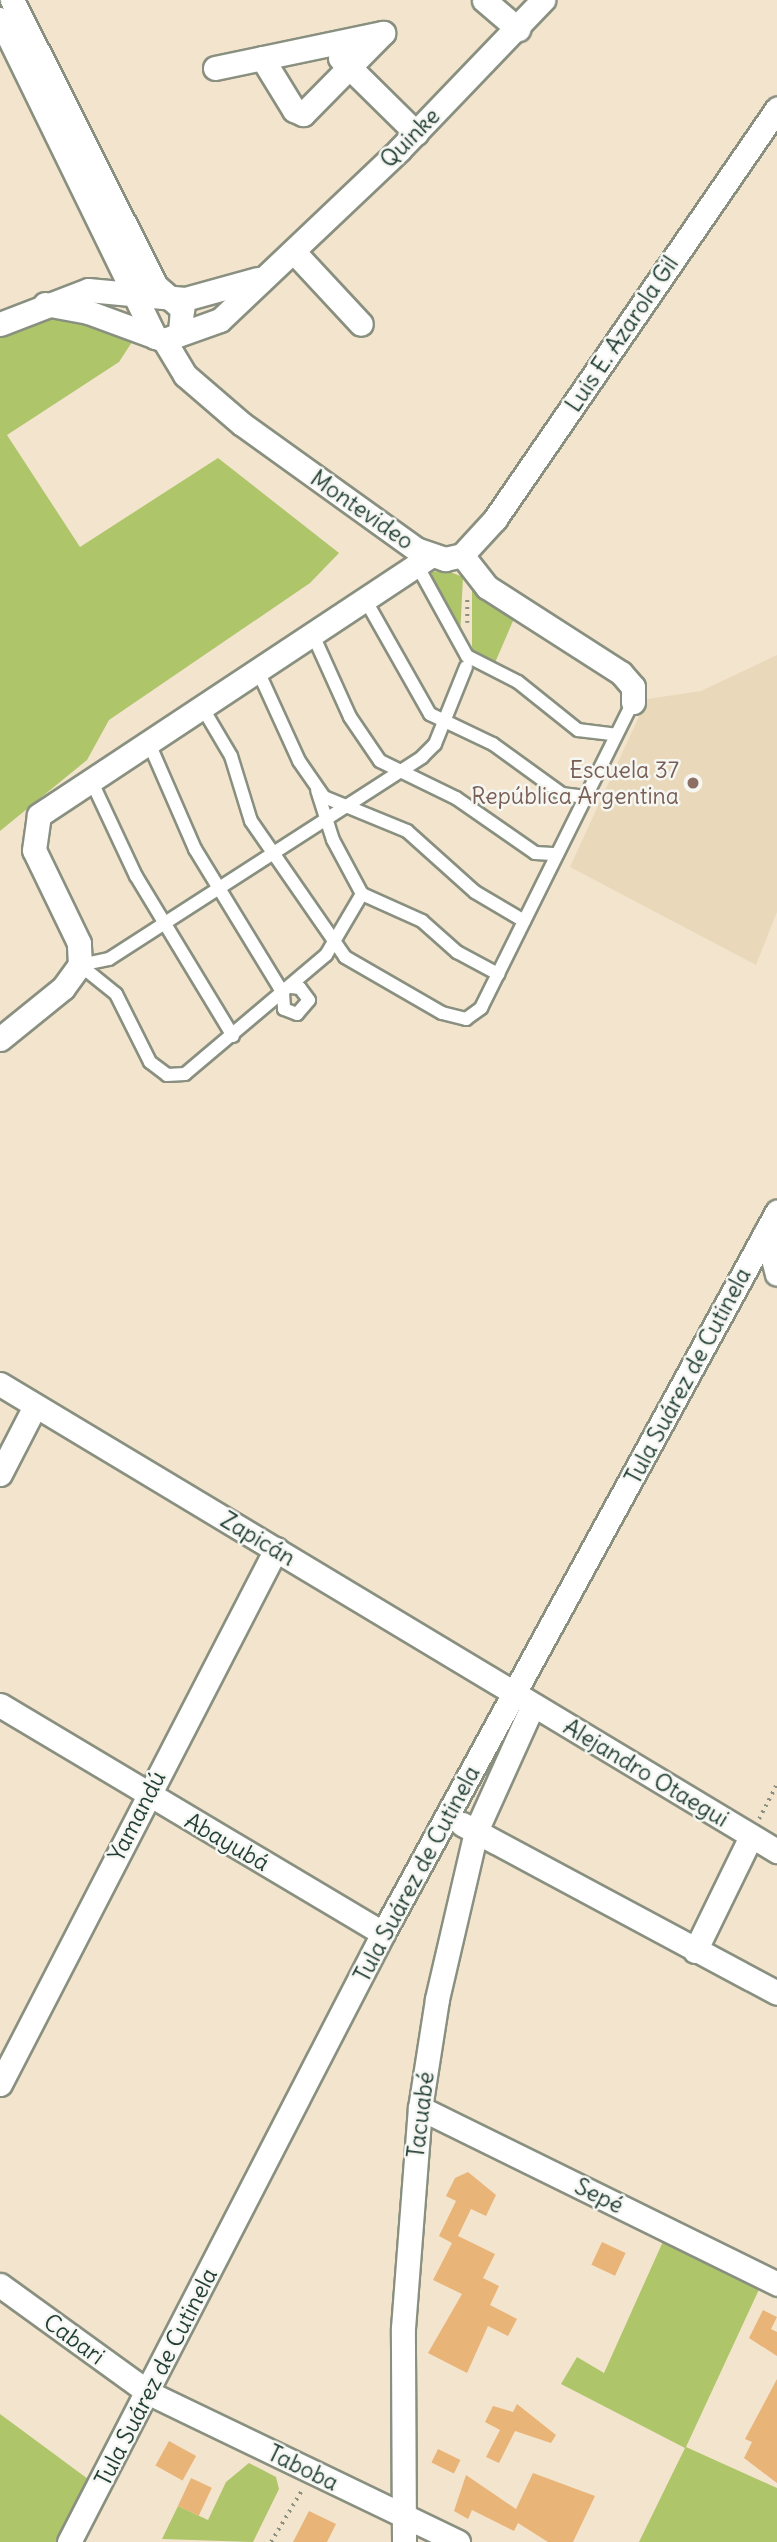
<!DOCTYPE html>
<html>
<head>
<meta charset="utf-8">
<style>
	body { margin:0 }
	#map { position:relative; width:777px; height:2542px; overflow:hidden; background:#f3e4cd; font-family:Delius,sans-serif }
	div>[style] { position:absolute }
	[style*='--x'] { left:calc(var(--x)*1px); top:calc(var(--y)*1px); width:calc(var(--w)*1px); rotate:calc(var(--a)*1deg) }
	.built>* { inset:0; background:#e9d9ba }
	.green>* { inset:0; background:#aec56a }
	.building>* { inset:0; background:#e9b477; transform-origin:0 0 }
	.path>* { height:3.5px; margin-top:-1.75px; transform-origin:0; background:repeating-linear-gradient(90deg,#899080 0 2px,transparent 0 7px) }
	.roads { filter:drop-shadow(2px 0 #899080) drop-shadow(-2px 0 #899080) drop-shadow(0 2px #899080) drop-shadow(0 -2px #899080) }
	.service>* { height:12px; margin:-6px; padding:0 6px; transform-origin:6px; border-radius:6px; background:#fff }
	.minor>* { height:23px; margin:-11.5px; padding:0 11.5px; transform-origin:11.5px; border-radius:11.5px; background:#fff }
	.dots>* { width:19px; height:19px; translate:-50% -50%; box-sizing:border-box; border:4px solid #f6f6f2; border-radius:50% }
	span { translate:-50% -50%; white-space:nowrap; text-align:center; line-height:1.15; -webkit-text-stroke:5px #f6f6f2; paint-order:stroke }
	.street-label { font-size:23px; color:#1f3d34 }
	.education-label { font-size:23px; color:#785e54 }
	.right { translate:-100% -50%; text-align:right }
</style>
</head>
<body>
<div id="map">
	<div class="built">
		<div style="clip-path:polygon(777px 655px,777px 912px,756px 965px,570px 867px,647px 699px,701px 691px)"></div>
	</div>
	<div class="green">
		<div style="clip-path:polygon(46px 314px,108px 327px,132px 342px,119px 362px,7px 435px,80px 547px,218px 458px,339px 553px,310px 583px,109px 720px,87px 760px,0 831px,0 334px)"></div>
		<div style="clip-path:polygon(445px 570px,463px 577px,460px 637px,431px 579px,432px 572px)"></div>
		<div style="clip-path:polygon(472px 583px,516px 614px,494px 665px,472px 652px)"></div>
		<div style="clip-path:polygon(665px 2237px,762px 2283px,686px 2447px,777px 2488px,777px 2542px,639px 2542px,685px 2448px,561px 2384px,577px 2357px,604px 2373px)"></div>
		<div style="clip-path:polygon(0 2414px,92px 2482px,60px 2542px,0 2542px)"></div>
		<div style="clip-path:polygon(249px 2463px,276px 2477px,279px 2489px,253px 2542px,162px 2539px,178px 2506px,208px 2520px,226px 2482px)"></div>
	</div>
	<div class="building">
		<div style="clip-path:polygon(468px 2172px,496px 2195px,486px 2216px,471px 2209px,458px 2236px,495px 2254px,483px 2278px,499px 2286px,490px 2305px,517px 2319px,508px 2336px,488px 2326px,467px 2373px,428px 2353px,462px 2294px,433px 2280px,452px 2243px,439px 2236px,456px 2201px,446px 2196px,455px 2178px)"></div>
		<div style="left:602px;top:2242px;width:26px;height:25px;rotate:25deg"></div>
		<div style="clip-path:polygon(763px 2310px,777px 2317px,771px 2329px,777px 2332px,777px 2356px,749px 2338px)"></div>
		<div style="clip-path:polygon(777px 2379px,777px 2483px,744px 2458px,752px 2442px,745px 2439px)"></div>
		<div style="clip-path:polygon(517px 2404px,556px 2435px,551px 2443px,515px 2431px,499px 2463px,486px 2457px,500px 2430px,485px 2422px,493px 2406px,513px 2412px)"></div>
		<div style="left:169px;top:2441px;width:31px;height:28px;rotate:29deg"></div>
		<div style="left:438px;top:2449px;width:25px;height:15px;rotate:26deg"></div>
		<div style="clip-path:polygon(533px 2473px,595px 2496px,573px 2542px,548px 2542px,518px 2523px,514px 2531px,472px 2510px,468px 2519px,454px 2511px,466px 2475px,516px 2509px)"></div>
		<div style="left:191px;top:2478px;width:23px;height:31px;rotate:25deg"></div>
		<div style="clip-path:polygon(309px 2511px,336px 2524px,327px 2542px,293px 2542px)"></div>
	</div>
	<div class="path">
		<div style="--x:467;--y:623;--w:27;--a:-90"></div>
		<div style="--x:759;--y:1819;--w:39;--a:-63"></div>
		<div style="--x:271;--y:2542;--w:61;--a:-59.2"></div>
	</div>
	<div class="roads">
		<div class="service">
			<div style="--x:418;--y:567;--w:102;--a:61.2"></div>
			<div style="--x:467;--y:656;--w:57;--a:27"></div>
			<div style="--x:518;--y:682;--w:77;--a:38.7"></div>
			<div style="--x:578;--y:730;--w:38;--a:7"></div>
			<div style="--x:366;--y:601;--w:130;--a:60.5"></div>
			<div style="--x:430;--y:714;--w:70;--a:25.5"></div>
			<div style="--x:493;--y:744;--w:85;--a:35.9"></div>
			<div style="--x:562;--y:794;--w:24;--a:7"></div>
			<div style="--x:313;--y:635;--w:90;--a:65.7"></div>
			<div style="--x:350;--y:717;--w:53;--a:55.7"></div>
			<div style="--x:380;--y:761;--w:85;--a:26"></div>
			<div style="--x:456;--y:798;--w:96;--a:34.8"></div>
			<div style="--x:535;--y:853;--w:22;--a:3"></div>
			<div style="--x:258;--y:671;--w:99;--a:65.5"></div>
			<div style="--x:299;--y:761;--w:44;--a:55.2"></div>
			<div style="--x:324;--y:797;--w:90;--a:22.3"></div>
			<div style="--x:407;--y:831;--w:91;--a:41.9"></div>
			<div style="--x:475;--y:892;--w:57;--a:30.6"></div>
			<div style="--x:202;--y:707;--w:57;--a:59.4"></div>
			<div style="--x:231;--y:756;--w:68;--a:72.9"></div>
			<div style="--x:251;--y:821;--w:165;--a:55.3"></div>
			<div style="--x:345;--y:957;--w:112;--a:30"></div>
			<div style="--x:442;--y:1013;--w:25;--a:14"></div>
			<div style="--x:466;--y:1019;--w:19;--a:-36"></div>
			<div style="--x:481;--y:1008;--w:342;--a:-63.6"></div>
			<div style="--x:148;--y:741;--w:118;--a:66.5"></div>
			<div style="--x:195;--y:849;--w:169;--a:58.6"></div>
			<div style="--x:283;--y:993;--w:16;--a:86"></div>
			<div style="--x:284;--y:1009;--w:14;--a:21"></div>
			<div style="--x:297;--y:1014;--w:18;--a:-49"></div>
			<div style="--x:309;--y:1000;--w:15;--a:-127"></div>
			<div style="--x:300;--y:988;--w:9;--a:-174"></div>
			<div style="--x:90;--y:778;--w:108;--a:64.9"></div>
			<div style="--x:136;--y:876;--w:187;--a:58.8"></div>
			<div style="--x:362;--y:894;--w:66;--a:24.2"></div>
			<div style="--x:422;--y:921;--w:47;--a:41.5"></div>
			<div style="--x:457;--y:952;--w:47;--a:28.2"></div>
			<div style="--x:80;--y:965;--w:46;--a:38.9"></div>
			<div style="--x:116;--y:994;--w:76;--a:63.4"></div>
			<div style="--x:150;--y:1062;--w:21;--a:37"></div>
			<div style="--x:167;--y:1075;--w:18;--a:-3"></div>
			<div style="--x:185;--y:1074;--w:185;--a:-40.2"></div>
			<div style="--x:326;--y:955;--w:71;--a:-59.5"></div>
			<div style="--x:362;--y:894;--w:61;--a:-118.2"></div>
			<div style="--x:333;--y:840;--w:52;--a:-107.7"></div>
			<div style="--x:80;--y:965;--w:30;--a:-12"></div>
			<div style="--x:109;--y:959;--w:373;--a:-32.8"></div>
			<div style="--x:422;--y:757;--w:18;--a:-45"></div>
			<div style="--x:435;--y:744;--w:83;--a:-68.1"></div>
		</div>
		<div class="minor">
			<div style="--x:12;--y:0;--w:320;--a:63.3"></div>
			<div style="--x:156;--y:286;--w:35;--a:41"></div>
			<div style="--x:182;--y:309;--w:25;--a:95"></div>
			<div style="--x:484;--y:0;--w:45;--a:40.5"></div>
			<div style="--x:0;--y:19;--w:354;--a:64"></div>
			<div style="--x:340;--y:58;--w:107;--a:44.6"></div>
			<div style="--x:215;--y:68;--w:172;--a:-11.8"></div>
			<div style="--x:383;--y:33;--w:114;--a:134.6"></div>
			<div style="--x:303;--y:114;--w:10;--a:-156"></div>
			<div style="--x:294;--y:110;--w:61;--a:-121.6"></div>
			<div style="--x:294;--y:252;--w:98;--a:47.1"></div>
			<div style="--x:45;--y:304;--w:44;--a:10.5"></div>
			<div style="--x:88;--y:312;--w:81;--a:20.2"></div>
			<div style="--x:164;--y:340;--w:59;--a:-19.7"></div>
			<div style="--x:220;--y:320;--w:248;--a:-43.5"></div>
			<div style="--x:400;--y:149;--w:207;--a:-46.2"></div>
			<div style="--x:0;--y:324;--w:94;--a:-21.1"></div>
			<div style="--x:88;--y:290;--w:97;--a:5.3"></div>
			<div style="--x:185;--y:299;--w:75;--a:-15.5"></div>
			<div style="--x:164;--y:340;--w:41;--a:59"></div>
			<div style="--x:185;--y:375;--w:75;--a:40.7"></div>
			<div style="--x:242;--y:424;--w:214;--a:35.7"></div>
			<div style="--x:416;--y:549;--w:31;--a:19"></div>
			<div style="--x:445;--y:559;--w:17;--a:-13"></div>
			<div style="--x:462;--y:555;--w:41;--a:52"></div>
			<div style="--x:487;--y:587;--w:159;--a:32.7"></div>
			<div style="--x:621;--y:673;--w:18;--a:49"></div>
			<div style="--x:633;--y:687;--w:15;--a:90"></div>
			<div style="--x:462;--y:555;--w:49;--a:-47.5"></div>
			<div style="--x:495;--y:519;--w:498;--a:-55.5"></div>
			<div style="--x:0;--y:1039;--w:81;--a:-39"></div>
			<div style="--x:63;--y:988;--w:29;--a:-54"></div>
			<div style="--x:80;--y:965;--w:22;--a:-93"></div>
			<div style="--x:79;--y:943;--w:103;--a:-115.8"></div>
			<div style="--x:34;--y:850;--w:35;--a:-82"></div>
			<div style="--x:39;--y:815;--w:470;--a:-33.5"></div>
			<div style="--x:766;--y:1232;--w:43;--a:75.3"></div>
			<div style="--x:0;--y:1384;--w:907;--a:31.01"></div>
			<div style="--x:0;--y:1474;--w:76;--a:-62.8"></div>
			<div style="--x:0;--y:1705;--w:446;--a:30.8"></div>
			<div style="--x:462;--y:1824;--w:357;--a:28.2"></div>
			<div style="--x:695;--y:1951;--w:128;--a:-64"></div>
			<div style="--x:0;--y:2084;--w:602;--a:-62.71"></div>
			<div style="--x:420;--y:2108;--w:398;--a:26.2"></div>
			<div style="--x:0;--y:2285;--w:184;--a:35.9"></div>
			<div style="--x:149;--y:2393;--w:343;--a:25.7"></div>
			<div style="--x:69;--y:2542;--w:685;--a:-62.72"></div>
			<div style="--x:383;--y:1933;--w:822;--a:-61.35"></div>
			<div style="--x:404;--y:2542;--w:214;--a:-90.3"></div>
			<div style="--x:403;--y:2328;--w:221;--a:-85.6"></div>
			<div style="--x:420;--y:2108;--w:110;--a:-81.1"></div>
			<div style="--x:437;--y:1999;--w:172;--a:-76.9"></div>
			<div style="--x:476;--y:1831;--w:138;--a:-65.7"></div>
		</div>
	</div>
	<div class="dots">
		<div style="left:693px;top:783px;background:#8d6e63"></div>
	</div>
	<div class="street-label">
		<span style="left:410px;top:138px;rotate:-45deg">Quinke</span>
		<span style="left:622px;top:334px;rotate:-56deg">Luis E. Azarola Gil</span>
		<span style="left:362px;top:510px;rotate:35deg">Montevideo</span>
		<span style="left:688px;top:1376px;rotate:-62deg">Tula Suárez de Cutinela</span>
		<span style="left:258px;top:1539px;rotate:31deg">Zapicán</span>
		<span style="left:646px;top:1773px;rotate:31deg">Alejandro Otaegui</span>
		<span style="left:137px;top:1816px;rotate:-63deg">Yamandú</span>
		<span style="left:227px;top:1842px;rotate:30deg">Abayubá</span>
		<span style="left:417px;top:1874px;rotate:-62deg">Tula Suárez de Cutinela</span>
		<span style="left:421px;top:2115px;rotate:-83deg">Tacuabé</span>
		<span style="left:599px;top:2196px;rotate:26deg">Sepé</span>
		<span style="left:74px;top:2339px;rotate:36deg">Cabari</span>
		<span style="left:156px;top:2377px;rotate:-63deg">Tula Suárez de Cutinela</span>
		<span style="left:303px;top:2468px;rotate:26deg">Taboba</span>
	</div>
	<div class="education-label">
		<span class="right" style="left:679px;top:783px">Escuela 37<br>República Argentina</span>
	</div>
</div>
</body>
</html>
